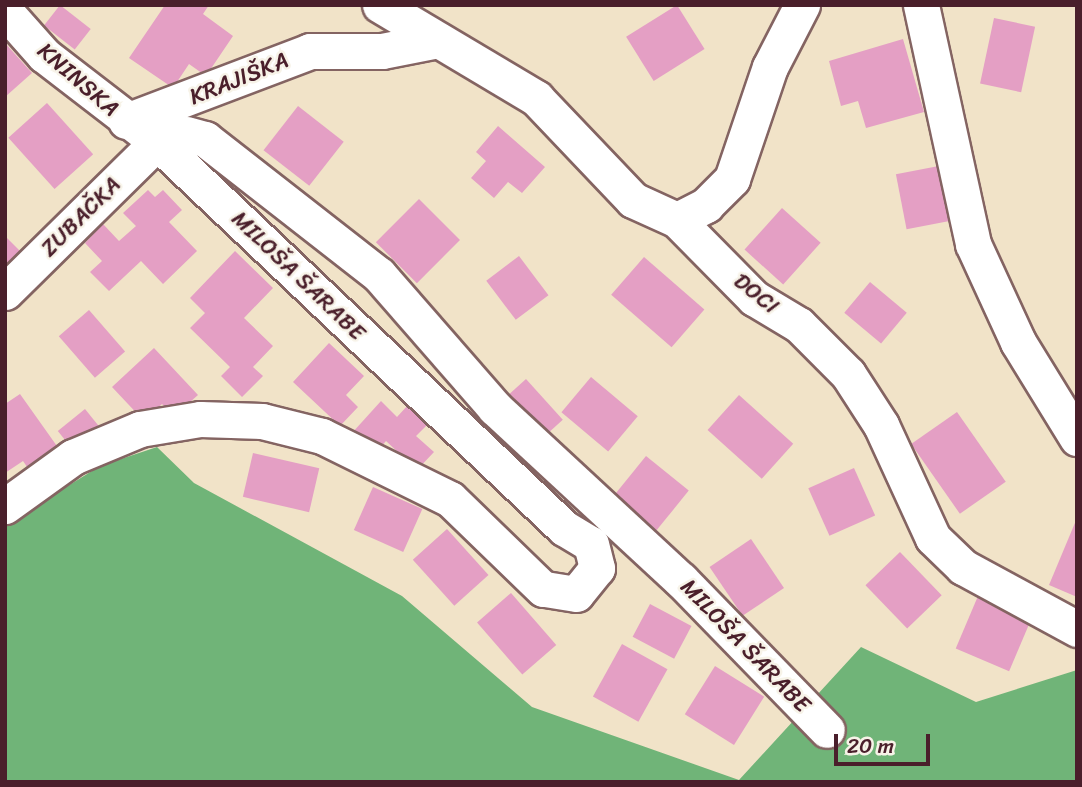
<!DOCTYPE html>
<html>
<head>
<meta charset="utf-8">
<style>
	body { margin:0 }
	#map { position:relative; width:1082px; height:787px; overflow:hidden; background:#f1e3c8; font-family:Sriracha,sans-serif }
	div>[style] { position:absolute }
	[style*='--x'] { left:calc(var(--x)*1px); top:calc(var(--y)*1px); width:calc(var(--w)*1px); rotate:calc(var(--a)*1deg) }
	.forest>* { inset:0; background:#70b478 }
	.building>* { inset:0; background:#e49fc4; transform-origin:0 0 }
	.roads { filter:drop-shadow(2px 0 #846462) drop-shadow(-2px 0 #846462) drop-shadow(0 2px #846462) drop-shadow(0 -2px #846462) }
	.street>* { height:35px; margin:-17.5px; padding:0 17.5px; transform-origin:17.5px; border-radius:17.5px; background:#fff }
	span { translate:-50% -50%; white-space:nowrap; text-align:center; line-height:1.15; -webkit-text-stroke:5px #f7f3e8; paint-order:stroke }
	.street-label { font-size:23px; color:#4a1f2b }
	.frame { position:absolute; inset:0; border:7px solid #4a1f2b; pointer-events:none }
	.scale { position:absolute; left:834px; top:734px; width:96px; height:32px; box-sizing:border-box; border:4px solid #4a1f2b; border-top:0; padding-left:9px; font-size:21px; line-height:24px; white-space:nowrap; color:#4a1f2b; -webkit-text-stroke:5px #f7f3e8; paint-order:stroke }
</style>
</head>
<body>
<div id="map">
	<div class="forest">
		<div style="clip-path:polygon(157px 447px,194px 483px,402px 596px,532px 707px,739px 780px,861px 647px,976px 702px,1077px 670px,1077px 782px,5px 782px,5px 525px,100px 466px)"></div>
	</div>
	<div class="building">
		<div style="left:60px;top:5px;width:39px;height:26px;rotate:38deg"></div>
		<div style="clip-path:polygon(165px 5px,209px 5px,203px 14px,233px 36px,206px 76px,189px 64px,173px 88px,129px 58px)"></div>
		<div style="left:677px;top:5px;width:52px;height:60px;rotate:58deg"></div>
		<div style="left:994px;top:18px;width:42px;height:67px;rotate:12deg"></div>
		<div style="clip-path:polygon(903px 39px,924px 112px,866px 128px,858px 101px,841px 106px,829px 61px)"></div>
		<div style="clip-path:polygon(5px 43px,32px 73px,5px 97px)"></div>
		<div style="left:47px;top:103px;width:69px;height:52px;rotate:48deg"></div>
		<div style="left:298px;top:106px;width:58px;height:56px;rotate:38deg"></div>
		<div style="clip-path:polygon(498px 126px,545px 167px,522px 193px,508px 182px,494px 198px,471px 178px,486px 161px,476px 152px)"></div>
		<div style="left:944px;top:165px;width:56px;height:49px;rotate:79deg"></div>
		<div style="clip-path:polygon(148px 190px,155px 197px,163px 190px,182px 210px,169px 222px,197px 251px,163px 284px,141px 261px,109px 291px,90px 272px,102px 261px,85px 243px,103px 224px,119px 241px,136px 226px,123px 213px)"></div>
		<div style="left:419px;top:199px;width:58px;height:61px;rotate:45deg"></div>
		<div style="left:782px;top:208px;width:52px;height:56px;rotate:42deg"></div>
		<div style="clip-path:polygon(5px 236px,28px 259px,5px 281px)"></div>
		<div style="clip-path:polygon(235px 251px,273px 288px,244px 318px,273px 346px,253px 367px,263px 376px,242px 397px,221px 376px,230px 367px,190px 328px,205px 313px,190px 298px)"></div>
		<div style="left:519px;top:256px;width:49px;height:41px;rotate:53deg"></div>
		<div style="left:644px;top:257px;width:80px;height:50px;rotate:41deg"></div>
		<div style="left:870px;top:282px;width:48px;height:40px;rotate:40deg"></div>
		<div style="left:89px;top:310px;width:55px;height:40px;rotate:49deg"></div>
		<div style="clip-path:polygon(329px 343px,364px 376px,346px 395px,358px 407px,340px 426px,293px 382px)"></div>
		<div style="clip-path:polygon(154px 348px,198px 395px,174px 416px,162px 404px,144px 421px,112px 387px)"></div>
		<div style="left:591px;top:377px;width:61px;height:46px;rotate:40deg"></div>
		<div style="left:526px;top:379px;width:55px;height:29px;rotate:48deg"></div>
		<div style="clip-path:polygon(20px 394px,64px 456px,34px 477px,23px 461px,5px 473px,5px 404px)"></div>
		<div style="left:739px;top:395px;width:73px;height:47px;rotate:42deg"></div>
		<div style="clip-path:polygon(381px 401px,397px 417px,408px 405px,428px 424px,416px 436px,434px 452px,417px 470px,386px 441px,375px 454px,352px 433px)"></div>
		<div style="left:85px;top:409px;width:26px;height:35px;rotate:51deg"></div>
		<div style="left:957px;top:412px;width:85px;height:56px;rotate:55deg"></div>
		<div style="left:253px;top:453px;width:68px;height:45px;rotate:13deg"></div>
		<div style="left:646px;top:456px;width:55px;height:55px;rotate:39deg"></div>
		<div style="left:854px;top:468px;width:52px;height:50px;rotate:66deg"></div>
		<div style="left:373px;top:487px;width:54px;height:47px;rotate:24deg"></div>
		<div style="clip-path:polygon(1077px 518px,1077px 597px,1049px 585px)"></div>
		<div style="left:447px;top:529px;width:62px;height:46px;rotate:48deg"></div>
		<div style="left:751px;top:539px;width:59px;height:50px;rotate:56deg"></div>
		<div style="left:900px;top:552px;width:60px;height:48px;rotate:46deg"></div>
		<div style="left:511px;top:593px;width:69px;height:45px;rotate:49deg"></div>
		<div style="left:978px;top:596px;width:58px;height:57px;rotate:23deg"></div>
		<div style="left:650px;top:604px;width:47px;height:37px;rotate:28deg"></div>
		<div style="left:622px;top:644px;width:52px;height:60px;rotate:29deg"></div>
		<div style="left:715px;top:666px;width:58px;height:57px;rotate:32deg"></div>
	</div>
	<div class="roads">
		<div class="street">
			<div style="--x:380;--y:5;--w:182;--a:30.8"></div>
			<div style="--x:536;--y:98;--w:141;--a:46.4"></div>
			<div style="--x:633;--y:200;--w:48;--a:24.4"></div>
			<div style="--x:677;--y:220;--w:110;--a:45.4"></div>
			<div style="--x:754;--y:298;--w:52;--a:31"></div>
			<div style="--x:799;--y:325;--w:69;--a:45"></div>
			<div style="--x:848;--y:374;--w:61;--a:57.1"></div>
			<div style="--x:881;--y:425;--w:124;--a:65.3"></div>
			<div style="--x:933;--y:538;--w:42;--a:44"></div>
			<div style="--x:963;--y:567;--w:130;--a:28.5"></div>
			<div style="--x:921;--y:5;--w:245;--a:77.7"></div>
			<div style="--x:973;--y:244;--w:108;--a:65.3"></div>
			<div style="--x:1018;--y:342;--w:113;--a:58.4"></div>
			<div style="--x:5;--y:11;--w:59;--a:48.4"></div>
			<div style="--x:44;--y:55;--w:143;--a:37.6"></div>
			<div style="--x:157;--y:142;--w:561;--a:43.48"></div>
			<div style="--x:564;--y:528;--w:31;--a:31"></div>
			<div style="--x:591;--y:544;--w:25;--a:76"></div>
			<div style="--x:597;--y:568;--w:33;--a:129"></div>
			<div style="--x:576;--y:594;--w:33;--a:-171"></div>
			<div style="--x:543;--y:589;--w:129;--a:-135.9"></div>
			<div style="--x:450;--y:499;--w:143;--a:-153.8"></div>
			<div style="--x:322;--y:436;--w:62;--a:-166"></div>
			<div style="--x:262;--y:421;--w:62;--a:-178.2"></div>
			<div style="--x:200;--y:419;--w:61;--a:170.5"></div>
			<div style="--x:140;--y:429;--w:73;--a:157.3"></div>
			<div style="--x:73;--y:457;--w:84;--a:144.2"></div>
			<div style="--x:126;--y:121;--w:197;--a:-20.8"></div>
			<div style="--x:310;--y:51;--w:72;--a:0"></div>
			<div style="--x:382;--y:51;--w:57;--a:-11.1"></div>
			<div style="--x:677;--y:220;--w:33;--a:-27"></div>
			<div style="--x:706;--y:205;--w:37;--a:-45"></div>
			<div style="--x:732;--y:179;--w:118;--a:-71.3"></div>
			<div style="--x:770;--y:67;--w:70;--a:-62.7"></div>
			<div style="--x:5;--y:292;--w:214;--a:-44.6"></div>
			<div style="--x:157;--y:142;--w:30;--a:-15"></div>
			<div style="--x:186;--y:134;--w:20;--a:15"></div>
			<div style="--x:205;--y:139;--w:221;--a:38"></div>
			<div style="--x:379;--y:275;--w:176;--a:48.9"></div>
			<div style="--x:495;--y:408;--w:253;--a:42.8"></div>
			<div style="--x:681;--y:580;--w:209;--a:45.8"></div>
		</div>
	</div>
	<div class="street-label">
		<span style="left:239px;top:79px;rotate:-22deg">KRAJIŠKA</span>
		<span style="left:78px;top:80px;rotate:41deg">KNINSKA</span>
		<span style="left:81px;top:217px;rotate:-45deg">ZUBAČKA</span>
		<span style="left:298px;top:276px;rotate:44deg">MILOŠA ŠARABE</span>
		<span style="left:756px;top:294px;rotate:39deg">DOCI</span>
		<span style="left:745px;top:646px;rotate:46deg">MILOŠA ŠARABE</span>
	</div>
	<div class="frame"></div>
	<div class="scale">20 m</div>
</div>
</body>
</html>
